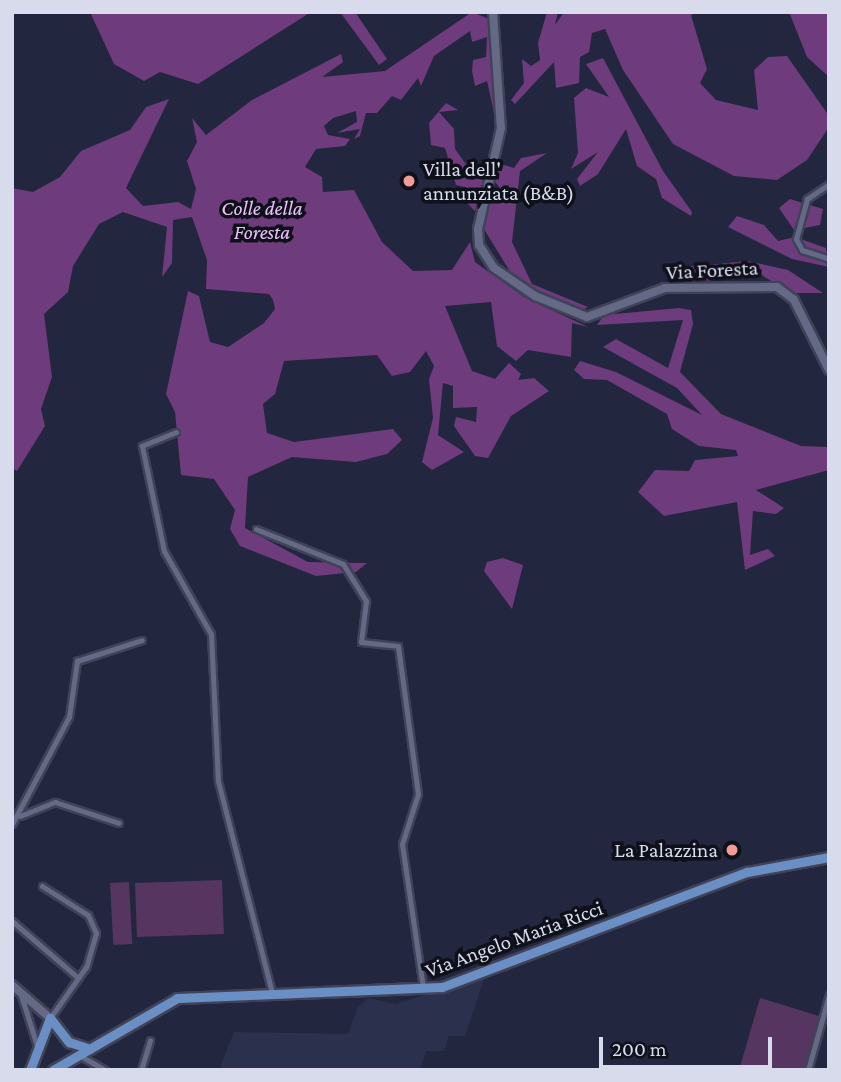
<!DOCTYPE html>
<html>
<head>
<meta charset="utf-8">
<style>
	body { margin:0 }
	#map { position:relative; width:841px; height:1082px; overflow:hidden; background:#22263e; font-family:"Crimson Pro",serif }
	div>[style] { position:absolute }
	[style*='--x'] { left:calc(var(--x)*1px); top:calc(var(--y)*1px); width:calc(var(--w)*1px); rotate:calc(var(--a)*1deg) }
	.built>* { inset:0; background:#2b304d }
	.green>* { inset:0; background:#563560; transform-origin:0 0 }
	.forest>* { inset:0; background:#6e3b7c }
	.roads { filter:drop-shadow(2px 0 #404358) drop-shadow(-2px 0 #404358) drop-shadow(0 2px #404358) drop-shadow(0 -2px #404358) }
	.street>* { height:5px; margin:-2.5px; padding:0 2.5px; transform-origin:2.5px; border-radius:2.5px; background:#646a86 }
	.secondary>* { height:8px; margin:-4px; padding:0 4px; transform-origin:4px; border-radius:4px; background:#646a86 }
	.primary>* { height:9px; margin:-4.5px; padding:0 4.5px; transform-origin:4.5px; border-radius:4.5px; background:#6a8fc5 }
	.dots>* { width:19px; height:19px; translate:-50% -50%; box-sizing:border-box; border:4px solid #0e101a; border-radius:50% }
	span { translate:-50% -50%; white-space:nowrap; text-align:center; line-height:1.15; -webkit-text-stroke:7px #0e101a; paint-order:stroke }
	.poi-label { font-size:21px; color:#d7dbeb }
	.left { translate:0 -50%; text-align:left }
	.right { translate:-100% -50%; text-align:right }
	.park-label { font-size:21px; color:#eec3fb; font-style:italic }
	.street-label { font-size:21px; color:#d7dbeb }
	.frame { position:absolute; inset:0; border:14px solid #d7dbeb; pointer-events:none }
	.scale { position:absolute; left:599px; top:1037px; width:173px; height:32px; box-sizing:border-box; border:4px solid #d7dbeb; border-top:0; padding-left:9px; font-size:21px; line-height:24px; white-space:nowrap; color:#d7dbeb; -webkit-text-stroke:5px #0e101a; paint-order:stroke }
</style>
</head>
<body>
<div id="map">
	<div class="built">
		<div style="clip-path:polygon(485px 976px,465px 1036px,449px 1036px,444px 1051px,426px 1051px,420px 1070px,219px 1070px,234px 1032px,348px 1034px,358px 1007px,368px 998px,396px 1004px)"></div>
	</div>
	<div class="green">
		<div style="left:222px;top:880px;width:54px;height:87px;rotate:88deg"></div>
		<div style="left:129px;top:882px;width:62px;height:19px;rotate:87deg"></div>
		<div style="clip-path:polygon(760px 998px,819px 1016px,806px 1070px,739px 1070px)"></div>
	</div>
	<div class="forest">
		<div style="clip-path:polygon(90px 12px,311px 12px,198px 84px,160px 72px,144px 81px,114px 64px)"></div>
		<div style="clip-path:polygon(340px 12px,355px 12px,387px 59px,379px 65px)"></div>
		<div style="clip-path:polygon(472px 12px,489px 19px,497px 126px,487px 81px,475px 86px,472px 71px,473px 60px,486px 57px,487px 37px,472px 42px,470px 31px,434px 56px,421px 86px,418px 78px,401px 100px,392px 96px,377px 113px,366px 113px,360px 136px,354px 139px,360px 129px,337px 133px,357px 122px,356px 111px,333px 118px,324px 126px,328px 135px,350px 139px,345px 146px,316px 149px,305px 167px,322px 177px,323px 192px,354px 190px,382px 242px,413px 271px,452px 270px,470px 242px,475px 262px,524px 297px,588px 327px,572px 323px,571px 357px,528px 350px,516px 361px,497px 346px,491px 302px,445px 306px,472px 371px,495px 379px,509px 363px,521px 374px,518px 380px,534px 378px,549px 391px,511px 416px,488px 458px,475px 456px,454px 426px,456px 417px,476px 422px,477px 407px,453px 408px,453px 386px,443px 383px,438px 435px,464px 452px,432px 470px,422px 462px,433px 418px,429px 379px,434px 366px,426px 351px,410px 372px,392px 376px,377px 355px,284px 361px,275px 394px,263px 404px,267px 433px,294px 442px,393px 429px,402px 440px,387px 454px,356px 462px,292px 457px,248px 477px,245px 528px,308px 562px,367px 563px,356px 572px,316px 576px,240px 546px,230px 529px,235px 510px,214px 479px,181px 475px,175px 412px,166px 394px,188px 291px,199px 296px,210px 342px,228px 347px,264px 323px,275px 309px,273px 300px,269px 294px,206px 289px,207px 260px,192px 217px,173px 220px,172px 263px,162px 277px,167px 227px,123px 212px,99px 224px,73px 266px,68px 292px,44px 314px,52px 377px,41px 409px,45px 426px,17px 471px,12px 468px,12px 188px,33px 192px,60px 177px,81px 151px,130px 130px,146px 107px,169px 99px,126px 188px,143px 206px,178px 202px,191px 209px,196px 189px,187px 161px,197px 142px,192px 118px,206px 135px,252px 100px,341px 54px,343px 62px,322px 77px,385px 71px)"></div>
		<div style="clip-path:polygon(547px 12px,558px 12px,555px 25px,564px 12px,699px 12px,691px 15px,707px 69px,700px 83px,716px 100px,758px 110px,754px 70px,768px 57px,787px 56px,829px 116px,829px 127px,807px 160px,777px 180px,734px 176px,673px 144px,623px 70px,605px 29px,592px 33px,589px 52px,580px 57px,579px 83px,556px 88px,554px 62px,515px 104px,511px 100px,524px 83px,522px 59px,531px 66px,540px 60px,538px 43px)"></div>
		<div style="clip-path:polygon(789px 12px,829px 12px,829px 77px,807px 57px)"></div>
		<div style="clip-path:polygon(603px 58px,663px 171px,692px 212px,691px 216px,662px 198px,656px 179px,637px 166px,626px 129px,598px 174px,580px 186px,577px 179px,598px 152px,571px 169px,578px 153px,574px 98px,586px 88px,609px 97px,586px 64px)"></div>
		<div style="clip-path:polygon(446px 103px,458px 110px,439px 112px,454px 129px,455px 149px,465px 163px,474px 168px,489px 160px,475px 211px,467px 203px,468px 188px,456px 185px,445px 148px,431px 145px,429px 123px)"></div>
		<div style="clip-path:polygon(547px 153px,520px 171px,512px 242px,532px 284px,588px 307px,580px 311px,514px 278px,479px 221px,500px 188px,492px 178px,498px 163px,514px 168px,521px 158px)"></div>
		<div style="clip-path:polygon(790px 199px,823px 209px,820px 225px,794px 230px,779px 208px)"></div>
		<div style="clip-path:polygon(737px 216px,764px 225px,778px 241px,795px 237px,826px 248px,829px 267px,792px 259px,728px 227px)"></div>
		<div style="clip-path:polygon(748px 261px,788px 270px,823px 293px,790px 293px,760px 274px,697px 282px,662px 269px)"></div>
		<div style="clip-path:polygon(679px 308px,691px 310px,693px 324px,680px 372px,721px 414px,801px 446px,829px 447px,829px 470px,756px 490px,784px 508px,776px 514px,753px 511px,750px 555px,768px 549px,775px 556px,745px 570px,737px 502px,664px 516px,638px 492px,655px 470px,689px 471px,695px 460px,738px 456px,736px 450px,699px 446px,672px 429px,667px 414px,607px 380px,584px 379px,574px 370px,580px 361px,616px 372px,702px 415px,677px 388px,603px 347px,616px 339px,668px 368px,683px 320px,597px 325px,604px 315px)"></div>
		<div style="clip-path:polygon(503px 558px,523px 565px,512px 609px,484px 571px,487px 562px)"></div>
	</div>
	<div class="roads">
		<div class="street">
			<div style="--x:829;--y:184;--w:27;--a:146"></div>
			<div style="--x:807;--y:199;--w:41;--a:105.4"></div>
			<div style="--x:796;--y:239;--w:13;--a:61"></div>
			<div style="--x:802;--y:250;--w:28;--a:18"></div>
			<div style="--x:176;--y:432;--w:37;--a:158"></div>
			<div style="--x:142;--y:446;--w:107;--a:78.2"></div>
			<div style="--x:164;--y:551;--w:95;--a:60.5"></div>
			<div style="--x:211;--y:634;--w:147;--a:87.3"></div>
			<div style="--x:218;--y:781;--w:219;--a:75.7"></div>
			<div style="--x:256;--y:529;--w:94;--a:21.9"></div>
			<div style="--x:343;--y:564;--w:44;--a:58.1"></div>
			<div style="--x:366;--y:601;--w:41;--a:97"></div>
			<div style="--x:361;--y:642;--w:37;--a:6"></div>
			<div style="--x:398;--y:646;--w:149;--a:82.3"></div>
			<div style="--x:418;--y:794;--w:52;--a:107.7"></div>
			<div style="--x:402;--y:844;--w:146;--a:81.7"></div>
			<div style="--x:20;--y:816;--w:38;--a:-22"></div>
			<div style="--x:55;--y:802;--w:67;--a:18.2"></div>
			<div style="--x:12;--y:824;--w:121;--a:-62"></div>
			<div style="--x:69;--y:717;--w:57;--a:-81.9"></div>
			<div style="--x:77;--y:661;--w:68;--a:-17.9"></div>
			<div style="--x:42;--y:886;--w:54;--a:32.2"></div>
			<div style="--x:88;--y:915;--w:20;--a:66"></div>
			<div style="--x:96;--y:933;--w:35;--a:106"></div>
			<div style="--x:86;--y:967;--w:62;--a:125.2"></div>
			<div style="--x:12;--y:921;--w:86;--a:40.7"></div>
			<div style="--x:20;--y:992;--w:57;--a:72.5"></div>
			<div style="--x:79;--y:1055;--w:30;--a:30"></div>
			<div style="--x:141;--y:1070;--w:31;--a:-73"></div>
			<div style="--x:808;--y:1070;--w:78;--a:-74.4"></div>
		</div>
		<div class="secondary">
			<div style="--x:493;--y:12;--w:116;--a:86.1"></div>
			<div style="--x:501;--y:128;--w:104;--a:102.8"></div>
			<div style="--x:478;--y:229;--w:16;--a:86"></div>
			<div style="--x:479;--y:245;--w:27;--a:57"></div>
			<div style="--x:494;--y:268;--w:50;--a:34.3"></div>
			<div style="--x:535;--y:296;--w:56;--a:22"></div>
			<div style="--x:587;--y:317;--w:83;--a:-20.4"></div>
			<div style="--x:665;--y:288;--w:112;--a:-0.5"></div>
			<div style="--x:777;--y:287;--w:21;--a:37"></div>
			<div style="--x:794;--y:300;--w:78;--a:63.4"></div>
			<div style="--x:12;--y:985;--w:50;--a:41"></div>
		</div>
		<div class="primary">
			<div style="--x:30;--y:1070;--w:56;--a:-69"></div>
			<div style="--x:50;--y:1018;--w:31;--a:52"></div>
			<div style="--x:69;--y:1042;--w:22;--a:18"></div>
			<div style="--x:53;--y:1070;--w:143;--a:-30.1"></div>
			<div style="--x:177;--y:998;--w:265;--a:-2.4"></div>
			<div style="--x:442;--y:987;--w:326;--a:-20.7"></div>
			<div style="--x:747;--y:872;--w:83;--a:-10.4"></div>
		</div>
	</div>
	<div class="dots">
		<div style="left:409px;top:181px;background:#f59b97"></div>
		<div style="left:732px;top:850px;background:#f59b97"></div>
	</div>
	<div class="poi-label">
		<span class="left" style="left:423px;top:181px">Villa dell'<br>annunziata (B&amp;B)</span>
		<span class="right" style="left:718px;top:850px">La Palazzina</span>
	</div>
	<div class="park-label">
		<span style="left:262px;top:220px">Colle della<br>Foresta</span>
	</div>
	<div class="street-label">
		<span style="left:712px;top:270px;rotate:-3deg">Via Foresta</span>
		<span style="left:514px;top:939px;rotate:-20deg">Via Angelo Maria Ricci</span>
	</div>
	<div class="frame"></div>
	<div class="scale">200 m</div>
</div>
</body>
</html>
